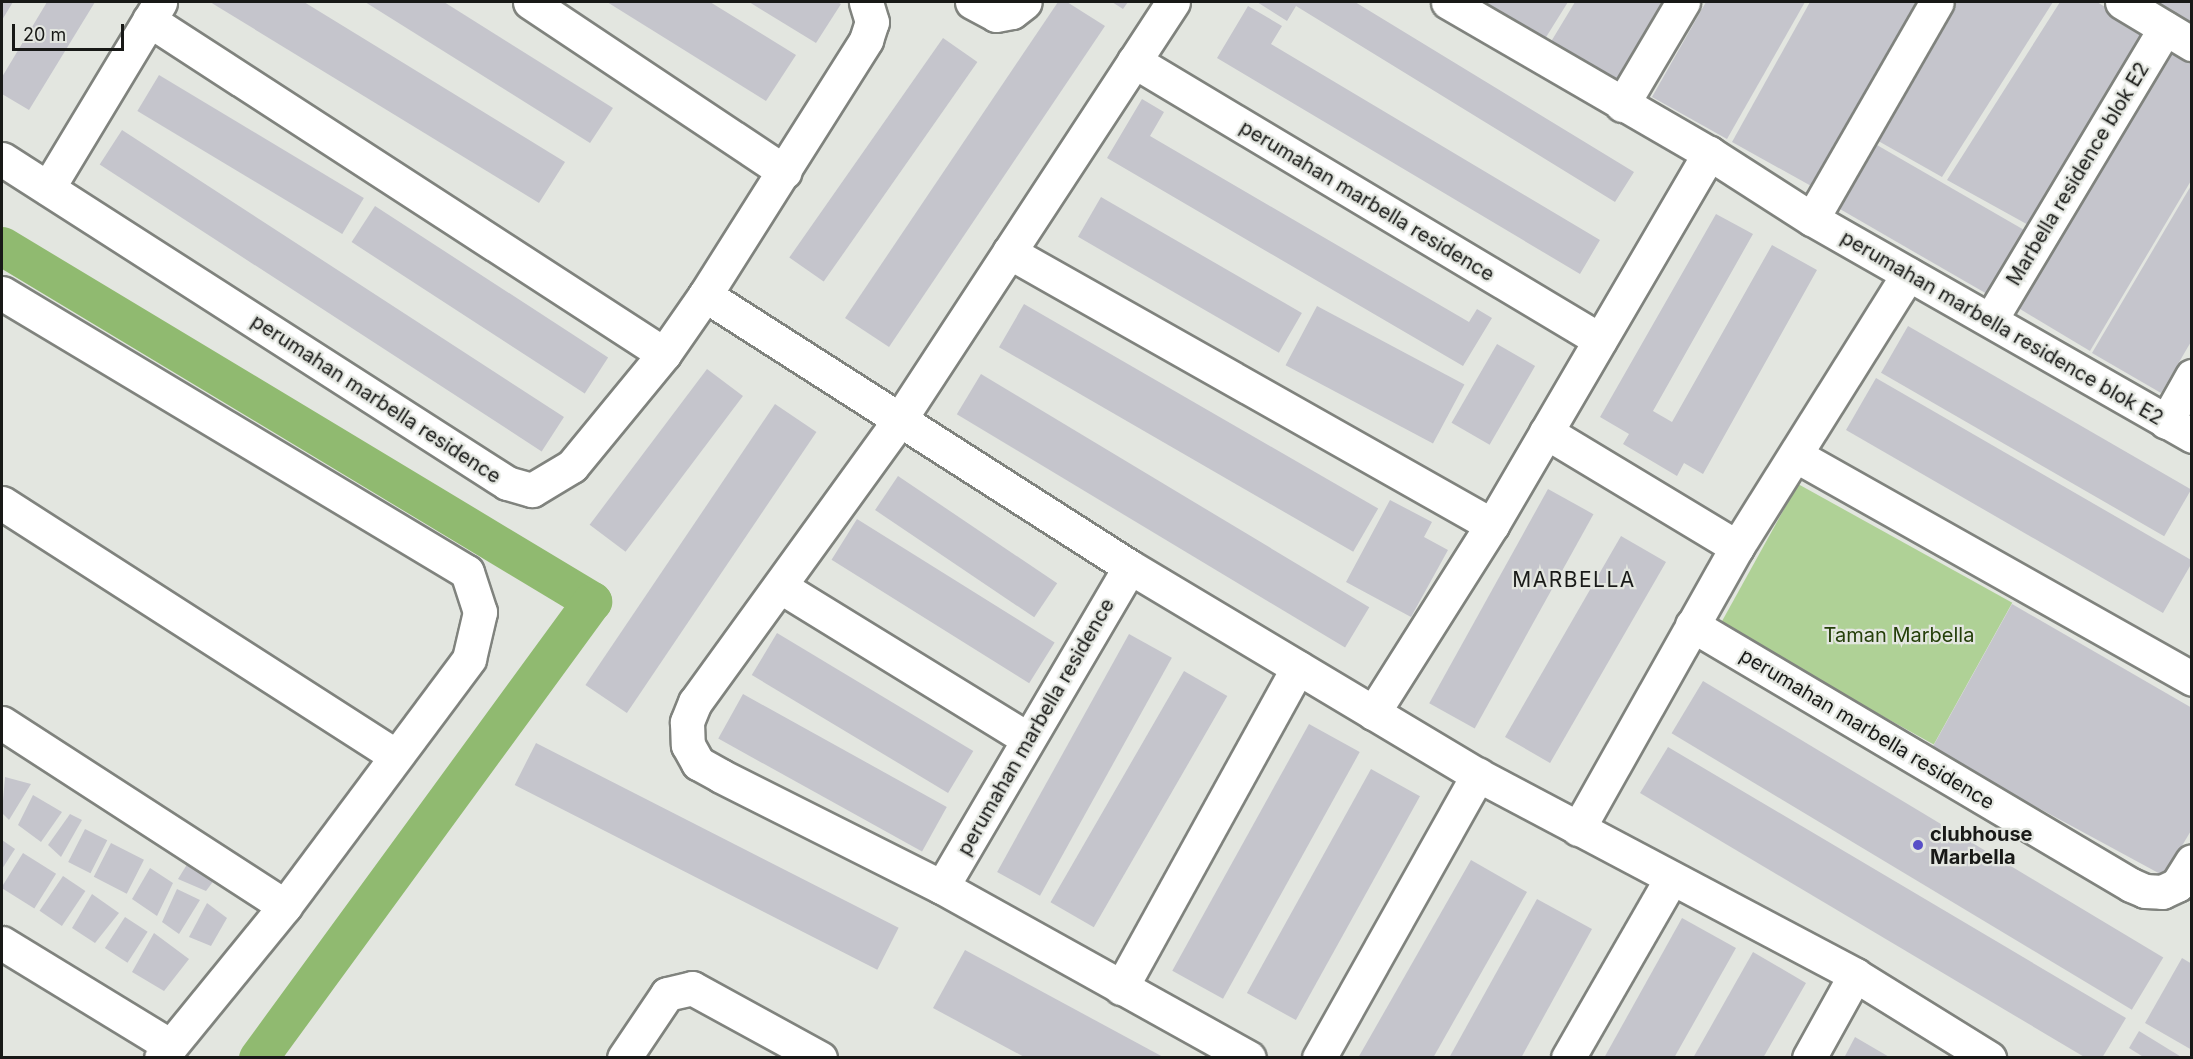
<!DOCTYPE html>
<html>
<head>
<meta charset="utf-8">
<style>
	body { margin:0 }
	#map { position:relative; width:2193px; height:1059px; overflow:hidden; background:#e3e6e0; font-family:Inter,sans-serif }
	div>[style] { position:absolute }
	[style*='--x'] { left:calc(var(--x)*1px); top:calc(var(--y)*1px); width:calc(var(--w)*1px); rotate:calc(var(--a)*1deg) }
	.green>* { inset:0; background:#afd196; transform-origin:0 0 }
	.canal>* { height:39px; margin:-19.5px; padding:0 19.5px; transform-origin:19.5px; border-radius:19.5px; background:#90ba70 }
	.building>* { inset:0; background:#c5c5cc; transform-origin:0 0 }
	.roads { filter:drop-shadow(2px 0 #80837e) drop-shadow(-2px 0 #80837e) drop-shadow(0 2px #80837e) drop-shadow(0 -2px #80837e) }
	.street>* { height:33px; margin:-16.5px; padding:0 16.5px; transform-origin:16.5px; border-radius:16.5px; background:#fff }
	.dots>* { width:16px; height:16px; translate:-50% -50%; box-sizing:border-box; border:3px solid #e3e6e0; border-radius:50% }
	span { translate:-50% -50%; white-space:nowrap; text-align:center; line-height:1.15; -webkit-text-stroke:4.5px #e3e6e0; paint-order:stroke }
	.street-label { font-size:20px; color:#181917 }
	.park-label { font-size:20px; color:#243f09 }
	.poi-label { font-size:20px; color:#181917; font-weight:700 }
	.left { translate:0 -50%; text-align:left }
	.neighbourhood-label { font-size:21px; color:#181917; letter-spacing:1.5px }
	.frame { position:absolute; inset:0; border:3px solid #181917; pointer-events:none }
	.scale { position:absolute; left:12px; top:24px; width:112px; height:27px; box-sizing:border-box; border:3px solid #181917; border-top:0; padding-left:8px; font-size:18px; line-height:21px; white-space:nowrap; color:#181917; -webkit-text-stroke:4px #e3e6e0; paint-order:stroke }
</style>
</head>
<body>
<div id="map">
	<div class="green">
		<div style="left:1798px;top:484px;width:245px;height:162px;rotate:29deg"></div>
	</div>
	<div class="canal">
		<div style="--x:2;--y:246;--w:689;--a:31.04"></div>
		<div style="--x:592;--y:601;--w:566;--a:126.16"></div>
	</div>
	<div class="building">
		<div style="clip-path:polygon(2px 2px,13px 2px,2px 20px)"></div>
		<div style="clip-path:polygon(47px 2px,95px 2px,29px 110px,2px 94px,2px 77px)"></div>
		<div style="clip-path:polygon(210px 2px,304px 2px,565px 162px,539px 203px)"></div>
		<div style="clip-path:polygon(365px 2px,444px 2px,613px 108px,590px 143px)"></div>
		<div style="clip-path:polygon(607px 2px,710px 2px,796px 55px,766px 101px)"></div>
		<div style="clip-path:polygon(749px 2px,837px 2px,841px 4px,816px 43px)"></div>
		<div style="clip-path:polygon(1058px 2px,1067px 2px,1105px 26px,889px 347px,845px 318px)"></div>
		<div style="clip-path:polygon(1112px 2px,1128px 2px,1123px 9px)"></div>
		<div style="clip-path:polygon(1257px 2px,1355px 2px,1634px 172px,1615px 202px,1296px 6px,1287px 21px)"></div>
		<div style="clip-path:polygon(1479px 2px,1568px 2px,1543px 42px)"></div>
		<div style="clip-path:polygon(1575px 2px,1663px 2px,1616px 84px,1549px 45px)"></div>
		<div style="clip-path:polygon(1706px 2px,1805px 2px,1727px 139px,1652px 97px)"></div>
		<div style="clip-path:polygon(1810px 2px,1921px 2px,1813px 187px,1732px 142px)"></div>
		<div style="clip-path:polygon(1955px 2px,2053px 2px,1942px 177px,1873px 138px)"></div>
		<div style="clip-path:polygon(2060px 2px,2097px 2px,2144px 31px,2032px 227px,1947px 180px)"></div>
		<div style="clip-path:polygon(2154px 2px,2192px 2px,2192px 24px,2178px 16px)"></div>
		<div style="clip-path:polygon(1248px 6px,1282px 26px,1271px 44px,1600px 240px,1580px 274px,1217px 58px)"></div>
		<div style="left:943px;top:38px;width:42px;height:268px;rotate:35deg"></div>
		<div style="clip-path:polygon(2169px 45px,2192px 58px,2192px 179px,2090px 351px,2015px 306px)"></div>
		<div style="left:159px;top:75px;width:239px;height:42px;rotate:31deg"></div>
		<div style="clip-path:polygon(1142px 99px,1164px 112px,1150px 136px,1469px 322px,1477px 309px,1492px 318px,1463px 366px,1107px 158px)"></div>
		<div style="left:122px;top:130px;width:527px;height:41px;rotate:33deg"></div>
		<div style="left:1870px;top:141px;width:181px;height:74px;rotate:30deg"></div>
		<div style="clip-path:polygon(2192px 184px,2192px 340px,2161px 393px,2092px 353px)"></div>
		<div style="left:1101px;top:197px;width:232px;height:46px;rotate:30deg"></div>
		<div style="left:375px;top:206px;width:278px;height:43px;rotate:33deg"></div>
		<div style="clip-path:polygon(1716px 214px,1753px 234px,1653px 411px,1672px 422px,1772px 245px,1817px 270px,1703px 474px,1684px 463px,1677px 476px,1623px 444px,1629px 434px,1600px 417px)"></div>
		<div style="left:1024px;top:304px;width:409px;height:50px;rotate:30deg"></div>
		<div style="left:1317px;top:306px;width:167px;height:67px;rotate:28deg"></div>
		<div style="left:1908px;top:326px;width:327px;height:54px;rotate:30deg"></div>
		<div style="left:1497px;top:344px;width:44px;height:91px;rotate:30deg"></div>
		<div style="left:707px;top:369px;width:45px;height:195px;rotate:37deg"></div>
		<div style="left:981px;top:374px;width:453px;height:47px;rotate:31deg"></div>
		<div style="left:1876px;top:378px;width:366px;height:60px;rotate:30deg"></div>
		<div style="left:775px;top:404px;width:50px;height:339px;rotate:34deg"></div>
		<div style="left:898px;top:476px;width:192px;height:41px;rotate:34deg"></div>
		<div style="left:1548px;top:489px;width:52px;height:245px;rotate:29deg"></div>
		<div style="clip-path:polygon(1390px 500px,1432px 522px,1424px 537px,1448px 550px,1411px 617px,1346px 582px)"></div>
		<div style="left:857px;top:519px;width:233px;height:48px;rotate:32deg"></div>
		<div style="left:1621px;top:536px;width:52px;height:232px;rotate:30deg"></div>
		<div style="clip-path:polygon(2012px 604px,2192px 708px,2192px 829px,2164px 876px,1931px 750px)"></div>
		<div style="left:777px;top:633px;width:229px;height:49px;rotate:31deg"></div>
		<div style="left:1129px;top:634px;width:49px;height:272px;rotate:29deg"></div>
		<div style="left:1184px;top:671px;width:50px;height:267px;rotate:30deg"></div>
		<div style="left:1703px;top:681px;width:537px;height:61px;rotate:31deg"></div>
		<div style="left:743px;top:694px;width:233px;height:51px;rotate:29deg"></div>
		<div style="left:1309px;top:724px;width:58px;height:282px;rotate:29deg"></div>
		<div style="left:536px;top:743px;width:407px;height:47px;rotate:27deg"></div>
		<div style="clip-path:polygon(1668px 747px,2126px 1018px,2102px 1058px,2086px 1058px,1640px 793px)"></div>
		<div style="left:1371px;top:769px;width:56px;height:256px;rotate:29deg"></div>
		<div style="clip-path:polygon(5px 777px,31px 784px,9px 820px,2px 813px)"></div>
		<div style="clip-path:polygon(33px 795px,62px 812px,41px 842px,18px 825px)"></div>
		<div style="clip-path:polygon(70px 814px,82px 820px,61px 857px,48px 845px)"></div>
		<div style="left:85px;top:829px;width:25px;height:37px;rotate:27deg"></div>
		<div style="clip-path:polygon(2px 840px,15px 849px,2px 869px)"></div>
		<div style="left:111px;top:843px;width:37px;height:38px;rotate:27deg"></div>
		<div style="left:23px;top:853px;width:39px;height:41px;rotate:32deg"></div>
		<div style="clip-path:polygon(191px 858px,218px 875px,206px 891px,178px 879px)"></div>
		<div style="clip-path:polygon(1471px 860px,1527px 892px,1433px 1058px,1358px 1058px)"></div>
		<div style="clip-path:polygon(150px 868px,173px 883px,157px 916px,132px 899px)"></div>
		<div style="left:63px;top:876px;width:27px;height:42px;rotate:34deg"></div>
		<div style="clip-path:polygon(177px 889px,200px 900px,179px 934px,162px 922px)"></div>
		<div style="clip-path:polygon(92px 894px,119px 913px,95px 943px,72px 928px)"></div>
		<div style="clip-path:polygon(1537px 899px,1592px 929px,1521px 1058px,1449px 1058px)"></div>
		<div style="clip-path:polygon(207px 903px,227px 918px,211px 946px,189px 937px)"></div>
		<div style="left:125px;top:917px;width:27px;height:37px;rotate:33deg"></div>
		<div style="clip-path:polygon(1682px 918px,1736px 948px,1674px 1058px,1604px 1058px)"></div>
		<div style="clip-path:polygon(154px 933px,189px 959px,164px 991px,132px 972px)"></div>
		<div style="clip-path:polygon(965px 950px,1165px 1058px,1026px 1058px,933px 1008px)"></div>
		<div style="clip-path:polygon(1753px 952px,1806px 983px,1763px 1058px,1693px 1058px)"></div>
		<div style="clip-path:polygon(2182px 958px,2192px 964px,2192px 1050px,2145px 1023px)"></div>
		<div style="clip-path:polygon(2139px 1031px,2183px 1058px,2145px 1058px,2129px 1048px)"></div>
		<div style="clip-path:polygon(1855px 1037px,1891px 1058px,1844px 1058px)"></div>
	</div>
	<div class="roads">
		<div class="street">
			<div style="--x:530;--y:2;--w:306;--a:33.7"></div>
			<div style="--x:972;--y:2;--w:27;--a:28"></div>
			<div style="--x:996;--y:15;--w:16;--a:-11"></div>
			<div style="--x:1012;--y:12;--w:16;--a:-38"></div>
			<div style="--x:1173;--y:2;--w:502;--a:123.22"></div>
			<div style="--x:898;--y:422;--w:346;--a:125.9"></div>
			<div style="--x:695;--y:702;--w:22;--a:112"></div>
			<div style="--x:687;--y:722;--w:23;--a:88"></div>
			<div style="--x:688;--y:745;--w:21;--a:61"></div>
			<div style="--x:698;--y:763;--w:26;--a:29"></div>
			<div style="--x:721;--y:776;--w:247;--a:26.7"></div>
			<div style="--x:942;--y:887;--w:351;--a:29.1"></div>
			<div style="--x:1448;--y:2;--w:302;--a:30.1"></div>
			<div style="--x:1709;--y:153;--w:122;--a:32.7"></div>
			<div style="--x:1812;--y:219;--w:438;--a:29.7"></div>
			<div style="--x:2122;--y:2;--w:82;--a:31"></div>
			<div style="--x:149;--y:20;--w:614;--a:32.97"></div>
			<div style="--x:1134;--y:61;--w:543;--a:30.91"></div>
			<div style="--x:1622;--y:105;--w:120;--a:-59.4"></div>
			<div style="--x:2;--y:159;--w:600;--a:32.68"></div>
			<div style="--x:507;--y:483;--w:26;--a:16"></div>
			<div style="--x:532;--y:490;--w:47;--a:-31"></div>
			<div style="--x:572;--y:466;--w:145;--a:-50.6"></div>
			<div style="--x:664;--y:354;--w:72;--a:-55.2"></div>
			<div style="--x:705;--y:295;--w:302;--a:-57.7"></div>
			<div style="--x:866;--y:40;--w:19;--a:-72"></div>
			<div style="--x:872;--y:22;--w:21;--a:-107"></div>
			<div style="--x:48;--y:188;--w:217;--a:-58.9"></div>
			<div style="--x:1812;--y:219;--w:250;--a:-60.1"></div>
			<div style="--x:1009;--y:252;--w:555;--a:29.48"></div>
			<div style="--x:2;--y:293;--w:542;--a:30.96"></div>
			<div style="--x:467;--y:572;--w:42;--a:72"></div>
			<div style="--x:480;--y:612;--w:48;--a:103.2"></div>
			<div style="--x:469;--y:659;--w:308;--a:126.7"></div>
			<div style="--x:285;--y:906;--w:196;--a:129.2"></div>
			<div style="--x:705;--y:295;--w:505;--a:32.62"></div>
			<div style="--x:1130;--y:567;--w:405;--a:30.9"></div>
			<div style="--x:1478;--y:775;--w:427;--a:27.9"></div>
			<div style="--x:1855;--y:975;--w:158;--a:31.8"></div>
			<div style="--x:1991;--y:319;--w:339;--a:-59.1"></div>
			<div style="--x:2166;--y:422;--w:53;--a:-60.5"></div>
			<div style="--x:1546;--y:432;--w:223;--a:31.1"></div>
			<div style="--x:1797;--y:456;--w:454;--a:29.4"></div>
			<div style="--x:2;--y:503;--w:468;--a:32.7"></div>
			<div style="--x:781;--y:587;--w:290;--a:31.6"></div>
			<div style="--x:1692;--y:625;--w:510;--a:30.64"></div>
			<div style="--x:2131;--y:885;--w:15;--a:23"></div>
			<div style="--x:2145;--y:891;--w:17;--a:3"></div>
			<div style="--x:2162;--y:892;--w:17;--a:-25"></div>
			<div style="--x:2177;--y:885;--w:28;--a:-58"></div>
			<div style="--x:1373;--y:713;--w:222;--a:-57.7"></div>
			<div style="--x:1492;--y:525;--w:431;--a:-59.7"></div>
			<div style="--x:2;--y:723;--w:337;--a:32.9"></div>
			<div style="--x:1578;--y:829;--w:324;--a:-60.6"></div>
			<div style="--x:1737;--y:547;--w:322;--a:-57.9"></div>
			<div style="--x:942;--y:887;--w:371;--a:-59.6"></div>
			<div style="--x:2;--y:943;--w:196;--a:31.4"></div>
			<div style="--x:1121;--y:988;--w:366;--a:-61.1"></div>
			<div style="--x:624;--y:1058;--w:77;--a:-56.1"></div>
			<div style="--x:667;--y:994;--w:26;--a:-13"></div>
			<div style="--x:692;--y:988;--w:146;--a:28.7"></div>
			<div style="--x:1319;--y:1058;--w:325;--a:-60.7"></div>
			<div style="--x:1568;--y:1058;--w:207;--a:-60.1"></div>
			<div style="--x:1809;--y:1058;--w:95;--a:-61"></div>
		</div>
	</div>
	<div class="dots">
		<div style="left:1918px;top:845px;background:#584fc7"></div>
	</div>
	<div class="street-label">
		<span style="left:2078px;top:174px;rotate:-59deg">Marbella residence blok E2</span>
		<span style="left:1367px;top:201px;rotate:31deg">perumahan marbella residence</span>
		<span style="left:2002px;top:328px;rotate:30deg">perumahan marbella residence blok E2</span>
		<span style="left:376px;top:399px;rotate:33deg">perumahan marbella residence</span>
		<span style="left:1036px;top:727px;rotate:-60deg">perumahan marbella residence</span>
		<span style="left:1867px;top:729px;rotate:31deg">perumahan marbella residence</span>
	</div>
	<div class="park-label">
		<span style="left:1899px;top:635px">Taman Marbella</span>
	</div>
	<div class="poi-label">
		<span class="left" style="left:1930px;top:846px">clubhouse<br>Marbella</span>
	</div>
	<div class="neighbourhood-label">
		<span style="left:1574px;top:580px">MARBELLA</span>
	</div>
	<div class="frame"></div>
	<div class="scale">20 m</div>
</div>
</body>
</html>
